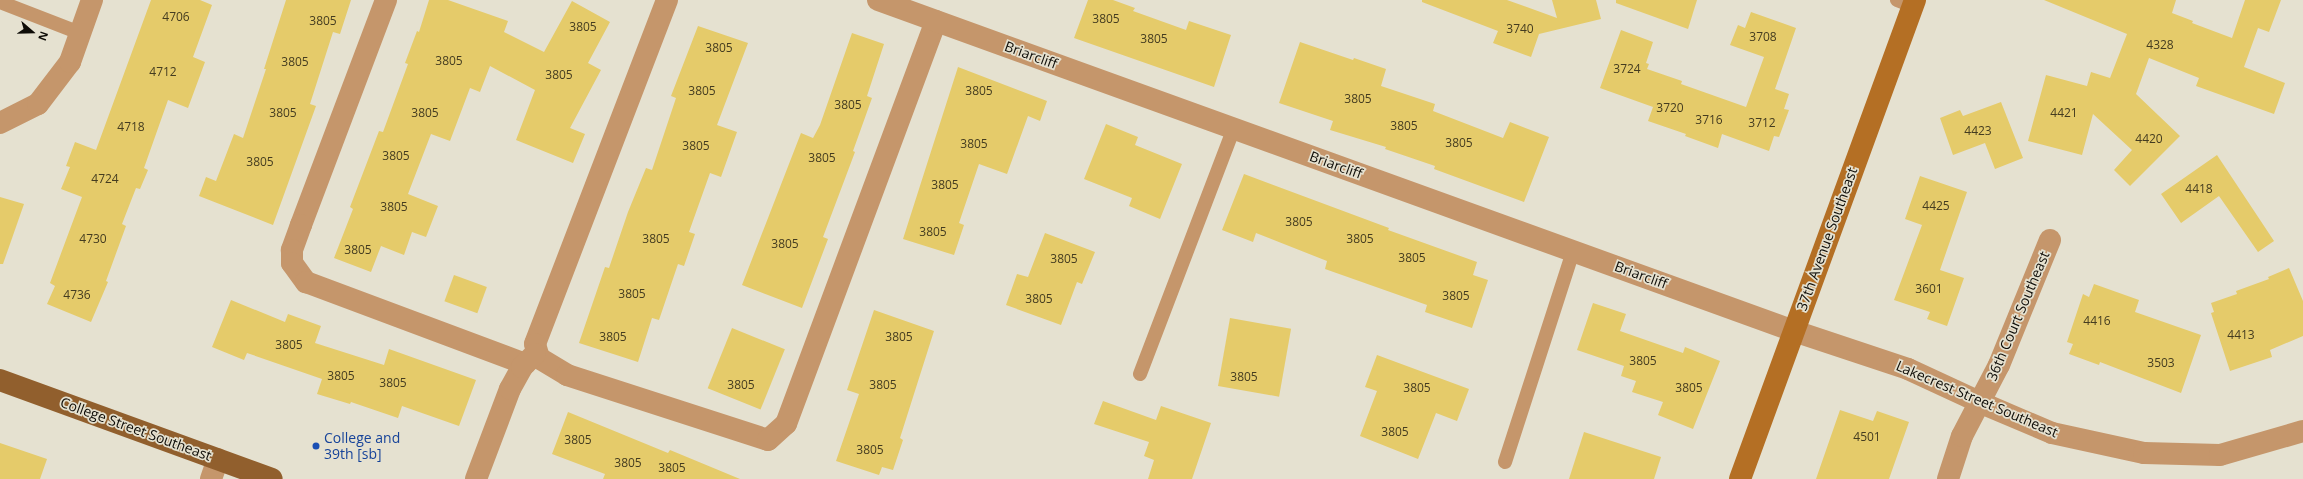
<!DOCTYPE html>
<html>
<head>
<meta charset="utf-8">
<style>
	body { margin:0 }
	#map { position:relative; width:2303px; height:479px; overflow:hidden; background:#e5e1d0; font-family:"Open Sans",sans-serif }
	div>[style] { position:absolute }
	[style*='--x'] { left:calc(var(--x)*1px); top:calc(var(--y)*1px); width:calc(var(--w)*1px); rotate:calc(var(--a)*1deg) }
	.building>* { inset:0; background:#e5cb6a; transform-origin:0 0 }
	.lane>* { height:14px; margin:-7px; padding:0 7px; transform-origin:7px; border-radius:7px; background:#c5966b }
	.street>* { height:22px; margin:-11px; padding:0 11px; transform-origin:11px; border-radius:11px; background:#c5966b }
	.secondary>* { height:22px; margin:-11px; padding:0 11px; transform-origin:11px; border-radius:11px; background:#b46f24 }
	.primary>* { height:22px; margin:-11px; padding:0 11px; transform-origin:11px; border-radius:11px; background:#915f2d }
	.dots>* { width:11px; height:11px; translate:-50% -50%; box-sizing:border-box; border:2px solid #e5e1d0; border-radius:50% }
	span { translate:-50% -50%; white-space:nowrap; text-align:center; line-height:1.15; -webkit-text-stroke:3.5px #e5e1d0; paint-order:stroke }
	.number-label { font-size:12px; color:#443c20 }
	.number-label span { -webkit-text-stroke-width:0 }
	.street-label { font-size:14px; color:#0e0c07 }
	.transit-label { font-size:14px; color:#164399 }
	.left { translate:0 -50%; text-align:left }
	.north { position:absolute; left:12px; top:12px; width:40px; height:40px; -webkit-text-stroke:3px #e5e1d0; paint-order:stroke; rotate:110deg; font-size:11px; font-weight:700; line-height:16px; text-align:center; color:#0e0c07 }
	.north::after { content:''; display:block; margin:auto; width:14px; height:18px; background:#0e0c07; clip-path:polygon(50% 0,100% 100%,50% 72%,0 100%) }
</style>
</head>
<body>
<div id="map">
	<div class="building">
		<div style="clip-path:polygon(151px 0,200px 0,212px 5px,193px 57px,205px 62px,188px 108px,168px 100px,144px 168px,148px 170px,140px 189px,136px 188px,122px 224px,126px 226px,106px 281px,108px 282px,91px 322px,47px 304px,55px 286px,50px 283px,82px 197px,61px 189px,70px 167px,66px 166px,75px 142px,96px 150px)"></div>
		<div style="clip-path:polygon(286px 0,351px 0,340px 34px,333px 32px,310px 104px,316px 106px,273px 225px,199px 196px,206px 177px,216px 181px,234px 134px,243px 138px,266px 69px,264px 69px)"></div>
		<div style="clip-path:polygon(429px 0,448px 0,508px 21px,504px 32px,544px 52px,572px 1px,610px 22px,588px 63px,601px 70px,570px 128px,585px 134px,573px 163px,516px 140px,535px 90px,490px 66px,480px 92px,470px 88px,450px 141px,431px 134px,408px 194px,438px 206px,426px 237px,412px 232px,404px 255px,381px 246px,371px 272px,334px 258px,353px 209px,350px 207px,379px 131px,383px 132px,408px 64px,405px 63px,417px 31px,419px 32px)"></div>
		<div style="clip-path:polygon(1088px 0,1113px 0,1135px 8px,1133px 11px,1186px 30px,1189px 21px,1231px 35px,1214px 87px,1074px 38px)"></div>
		<div style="clip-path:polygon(1422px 0,1507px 0,1557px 18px,1552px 0,1596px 0,1601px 19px,1539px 34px,1531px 57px,1493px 43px,1498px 31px,1422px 2px)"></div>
		<div style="clip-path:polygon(1616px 0,1697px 0,1688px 29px,1616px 3px)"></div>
		<div style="clip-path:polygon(2044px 0,2176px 0,2172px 13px,2193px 21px,2192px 23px,2232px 38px,2245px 0,2281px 0,2269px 32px,2258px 28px,2244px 67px,2285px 83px,2274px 114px,2196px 86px,2199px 78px,2149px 58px,2136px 94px,2180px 136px,2130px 186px,2114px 170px,2132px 150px,2093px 114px,2082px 155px,2028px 141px,2046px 75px,2087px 86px,2091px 72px,2110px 78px,2127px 34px)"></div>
		<div style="clip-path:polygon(1751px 12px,1796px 28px,1775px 89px,1789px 94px,1784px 109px,1789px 110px,1779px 137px,1774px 136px,1769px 151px,1722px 134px,1718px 148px,1685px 136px,1686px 134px,1648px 121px,1653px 107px,1600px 88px,1621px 30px,1653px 42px,1646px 63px,1649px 64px,1647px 69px,1682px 81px,1681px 84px,1746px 107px,1764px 57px,1730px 45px,1738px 25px,1745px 28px)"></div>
		<div style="clip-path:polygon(698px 26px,748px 43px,717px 125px,737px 132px,721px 177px,710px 173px,689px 232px,695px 234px,684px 266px,678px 264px,659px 320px,652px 318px,638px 362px,579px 343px,605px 267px,609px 268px,628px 212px,646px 168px,652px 170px,676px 98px,671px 96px)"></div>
		<div style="clip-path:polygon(852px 33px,884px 44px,867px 96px,872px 98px,853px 151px,855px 152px,823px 237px,828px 239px,802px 308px,742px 285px,801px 133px,813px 138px,820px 125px)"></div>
		<div style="clip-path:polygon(1300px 42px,1353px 60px,1354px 58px,1386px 69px,1381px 86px,1435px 104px,1433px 111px,1503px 138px,1510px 122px,1549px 137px,1524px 202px,1434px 169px,1435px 166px,1385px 149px,1386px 147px,1330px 130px,1333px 121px,1279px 103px)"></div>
		<div style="clip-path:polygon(958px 67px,1047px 101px,1040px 121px,1028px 116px,1007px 174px,979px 164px,959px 223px,964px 225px,954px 255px,903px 239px)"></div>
		<div style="clip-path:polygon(2001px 102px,2023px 158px,1995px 169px,1985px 143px,1953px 155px,1940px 118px,1960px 110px,1963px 116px)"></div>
		<div style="clip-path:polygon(1106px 124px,1138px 137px,1135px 145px,1182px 164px,1160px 219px,1129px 206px,1132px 198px,1084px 179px)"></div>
		<div style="clip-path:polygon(2217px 155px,2274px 241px,2258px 252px,2219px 196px,2181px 223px,2161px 194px)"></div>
		<div style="clip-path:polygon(1244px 174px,1389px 228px,1388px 230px,1477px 262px,1473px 275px,1488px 280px,1472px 328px,1425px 312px,1427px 305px,1325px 269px,1327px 261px,1256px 233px,1253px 242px,1222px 230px)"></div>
		<div style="clip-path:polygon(1920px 176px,1967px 192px,1940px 270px,1964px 278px,1947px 326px,1927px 319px,1930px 312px,1894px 300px,1922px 225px,1905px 219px)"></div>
		<div style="clip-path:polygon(0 197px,24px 204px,3px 264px,0 264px)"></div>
		<div style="clip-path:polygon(1045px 233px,1095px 252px,1082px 284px,1077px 282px,1061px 325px,1006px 305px,1017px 274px,1028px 277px)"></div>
		<div style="clip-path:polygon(2289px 268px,2303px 301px,2303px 336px,2270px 350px,2272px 357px,2230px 371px,2211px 313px,2214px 312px,2211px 303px,2237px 294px,2236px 291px,2269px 279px,2268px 277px)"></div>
		<div style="left:454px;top:275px;width:35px;height:28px;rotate:20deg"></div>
		<div style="clip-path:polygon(2094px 284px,2139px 300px,2135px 312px,2201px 335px,2181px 393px,2100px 362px,2099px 365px,2069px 354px,2073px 344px,2067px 342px,2083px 294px,2089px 297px)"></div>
		<div style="clip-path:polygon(231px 300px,285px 322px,288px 314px,321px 326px,315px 343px,384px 365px,389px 349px,476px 380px,459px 426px,402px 406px,398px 418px,351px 402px,350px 404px,317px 394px,322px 379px,247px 353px,244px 360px,212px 347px)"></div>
		<div style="clip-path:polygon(1593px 303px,1626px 314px,1620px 331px,1683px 353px,1685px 347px,1720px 361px,1693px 429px,1658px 415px,1663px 402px,1632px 392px,1636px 381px,1621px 376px,1624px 366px,1577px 350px)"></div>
		<div style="clip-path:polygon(874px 310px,934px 331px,900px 438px,903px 440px,893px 470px,882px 467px,879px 475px,836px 461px,859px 394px,847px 390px)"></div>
		<div style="left:1230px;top:318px;width:62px;height:69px;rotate:10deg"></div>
		<div style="left:732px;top:328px;width:57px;height:65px;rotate:22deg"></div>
		<div style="clip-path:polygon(1377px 355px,1469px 389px,1457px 421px,1436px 413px,1418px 459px,1360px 436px,1377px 391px,1365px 387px)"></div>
		<div style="clip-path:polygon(1103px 401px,1156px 420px,1161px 406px,1211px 423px,1192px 479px,1148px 479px,1154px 460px,1144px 456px,1149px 442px,1094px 424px)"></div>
		<div style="clip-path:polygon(1840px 410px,1873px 421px,1877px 411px,1909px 422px,1889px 479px,1816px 479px)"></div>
		<div style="clip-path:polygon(568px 412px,668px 453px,670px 450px,740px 479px,603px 479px,605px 474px,552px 454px)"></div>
		<div style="clip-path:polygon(1584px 432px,1661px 457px,1654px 479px,1569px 479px)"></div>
		<div style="clip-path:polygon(0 443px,47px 459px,40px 479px,0 479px)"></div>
	</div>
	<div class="lane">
		<div style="--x:1897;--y:0;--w:17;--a:21"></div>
		<div style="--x:0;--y:2;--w:86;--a:21.2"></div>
		<div style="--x:1140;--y:374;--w:263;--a:-69.1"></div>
		<div style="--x:1505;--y:462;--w:222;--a:-72.1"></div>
	</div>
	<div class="street">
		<div style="--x:386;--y:0;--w:241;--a:110.7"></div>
		<div style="--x:301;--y:225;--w:27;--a:110"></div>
		<div style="--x:292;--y:250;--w:13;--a:90"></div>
		<div style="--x:292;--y:263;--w:24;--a:54"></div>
		<div style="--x:306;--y:282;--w:234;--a:20.5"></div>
		<div style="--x:667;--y:0;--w:368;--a:111"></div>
		<div style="--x:535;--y:344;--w:15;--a:74"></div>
		<div style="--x:539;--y:358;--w:33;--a:31"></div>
		<div style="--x:567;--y:375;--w:211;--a:17.9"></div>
		<div style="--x:768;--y:440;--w:24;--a:-42"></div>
		<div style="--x:786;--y:424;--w:430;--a:-69.6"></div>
		<div style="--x:878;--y:0;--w:974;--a:19.87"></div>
		<div style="--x:1794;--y:331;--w:120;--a:18.4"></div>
		<div style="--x:1908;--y:369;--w:78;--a:24.9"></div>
		<div style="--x:1979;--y:402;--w:79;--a:23"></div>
		<div style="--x:2052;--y:433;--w:94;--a:12.3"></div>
		<div style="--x:2144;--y:453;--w:76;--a:1.5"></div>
		<div style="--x:2220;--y:455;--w:86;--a:-16.1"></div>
		<div style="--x:0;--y:123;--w:42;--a:-26.6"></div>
		<div style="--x:38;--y:104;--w:53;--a:-52.7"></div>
		<div style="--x:70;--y:62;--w:66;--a:-70.5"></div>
		<div style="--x:211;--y:479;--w:21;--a:-71"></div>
		<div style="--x:476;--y:479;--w:96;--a:-69.3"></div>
		<div style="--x:510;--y:389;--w:25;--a:-61"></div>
		<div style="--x:522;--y:367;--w:18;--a:-45"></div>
		<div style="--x:1948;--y:479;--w:45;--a:-72"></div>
		<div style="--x:1962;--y:436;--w:80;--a:-62.5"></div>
		<div style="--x:1999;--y:365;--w:135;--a:-67.8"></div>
	</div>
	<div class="secondary">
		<div style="--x:1740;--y:479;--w:510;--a:-69.93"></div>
	</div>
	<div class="primary">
		<div style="--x:0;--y:380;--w:289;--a:20"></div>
	</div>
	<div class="dots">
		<div style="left:316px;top:446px;background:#1a4fb4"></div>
	</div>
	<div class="number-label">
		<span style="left:176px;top:17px">4706</span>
		<span style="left:1106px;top:19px">3805</span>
		<span style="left:323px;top:21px">3805</span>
		<span style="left:583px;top:27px">3805</span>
		<span style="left:1520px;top:29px">3740</span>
		<span style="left:1763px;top:37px">3708</span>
		<span style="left:1154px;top:39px">3805</span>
		<span style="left:2160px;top:45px">4328</span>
		<span style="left:719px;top:48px">3805</span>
		<span style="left:449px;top:61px">3805</span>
		<span style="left:295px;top:62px">3805</span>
		<span style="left:1627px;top:69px">3724</span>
		<span style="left:163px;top:72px">4712</span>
		<span style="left:559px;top:75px">3805</span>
		<span style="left:702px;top:91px">3805</span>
		<span style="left:979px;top:91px">3805</span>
		<span style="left:1358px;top:99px">3805</span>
		<span style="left:848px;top:105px">3805</span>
		<span style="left:1670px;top:108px">3720</span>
		<span style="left:283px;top:113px">3805</span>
		<span style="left:425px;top:113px">3805</span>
		<span style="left:2064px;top:113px">4421</span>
		<span style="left:1709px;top:120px">3716</span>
		<span style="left:1762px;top:123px">3712</span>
		<span style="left:1404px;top:126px">3805</span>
		<span style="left:131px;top:127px">4718</span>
		<span style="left:1978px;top:131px">4423</span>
		<span style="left:2149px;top:139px">4420</span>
		<span style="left:1459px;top:143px">3805</span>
		<span style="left:974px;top:144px">3805</span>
		<span style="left:696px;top:146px">3805</span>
		<span style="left:396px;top:156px">3805</span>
		<span style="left:822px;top:158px">3805</span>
		<span style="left:260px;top:162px">3805</span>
		<span style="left:105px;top:179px">4724</span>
		<span style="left:945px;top:185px">3805</span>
		<span style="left:2199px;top:189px">4418</span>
		<span style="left:1936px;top:206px">4425</span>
		<span style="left:394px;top:207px">3805</span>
		<span style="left:1299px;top:222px">3805</span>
		<span style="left:933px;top:232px">3805</span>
		<span style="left:93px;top:239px">4730</span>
		<span style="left:656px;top:239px">3805</span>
		<span style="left:1360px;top:239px">3805</span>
		<span style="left:785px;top:244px">3805</span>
		<span style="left:358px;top:250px">3805</span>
		<span style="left:1412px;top:258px">3805</span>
		<span style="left:1064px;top:259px">3805</span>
		<span style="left:1929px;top:289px">3601</span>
		<span style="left:632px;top:294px">3805</span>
		<span style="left:77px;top:295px">4736</span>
		<span style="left:1456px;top:296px">3805</span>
		<span style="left:1039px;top:299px">3805</span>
		<span style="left:2097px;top:321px">4416</span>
		<span style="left:2241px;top:335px">4413</span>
		<span style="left:613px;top:337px">3805</span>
		<span style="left:899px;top:337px">3805</span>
		<span style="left:289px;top:345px">3805</span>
		<span style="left:1643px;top:361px">3805</span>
		<span style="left:2161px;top:363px">3503</span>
		<span style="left:341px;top:376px">3805</span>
		<span style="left:1244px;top:377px">3805</span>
		<span style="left:393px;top:383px">3805</span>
		<span style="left:741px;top:385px">3805</span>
		<span style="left:883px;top:385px">3805</span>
		<span style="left:1417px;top:388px">3805</span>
		<span style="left:1689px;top:388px">3805</span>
		<span style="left:1395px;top:432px">3805</span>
		<span style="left:1867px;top:437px">4501</span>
		<span style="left:578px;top:440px">3805</span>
		<span style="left:870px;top:450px">3805</span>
		<span style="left:628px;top:463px">3805</span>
		<span style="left:672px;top:468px">3805</span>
	</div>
	<div class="street-label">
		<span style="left:1031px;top:55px;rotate:20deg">Briarcliff</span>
		<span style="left:1336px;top:165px;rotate:20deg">Briarcliff</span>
		<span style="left:1827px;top:239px;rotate:-70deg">37th Avenue Southeast</span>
		<span style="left:1641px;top:275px;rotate:20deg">Briarcliff</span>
		<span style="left:2018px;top:316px;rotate:-67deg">36th Court Southeast</span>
		<span style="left:1977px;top:399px;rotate:23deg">Lakecrest Street Southeast</span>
		<span style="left:136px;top:429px;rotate:20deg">College Street Southeast</span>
	</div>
	<div class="transit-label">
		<span class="left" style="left:324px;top:446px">College and<br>39th [sb]</span>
	</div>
	<div class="north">N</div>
</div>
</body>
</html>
